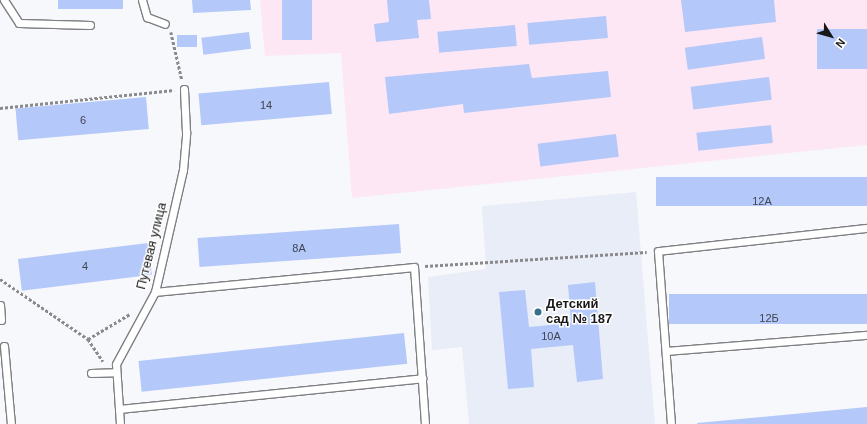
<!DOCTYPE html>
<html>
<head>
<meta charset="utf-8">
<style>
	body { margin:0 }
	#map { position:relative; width:867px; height:424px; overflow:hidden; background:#f7f8fb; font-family:Arial,sans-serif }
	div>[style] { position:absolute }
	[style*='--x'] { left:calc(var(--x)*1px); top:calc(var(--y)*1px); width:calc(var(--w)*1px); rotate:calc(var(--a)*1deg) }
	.built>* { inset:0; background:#e9edf8 }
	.industrial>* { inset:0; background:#fee7f4 }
	.building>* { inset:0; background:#b4c8f9; transform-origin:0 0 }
	.path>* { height:2.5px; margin-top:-1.25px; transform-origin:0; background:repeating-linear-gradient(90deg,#8a8a8c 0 3px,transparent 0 5px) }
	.roads { filter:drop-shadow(1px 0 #7e7f82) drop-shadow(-1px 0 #7e7f82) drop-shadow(0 1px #7e7f82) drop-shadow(0 -1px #7e7f82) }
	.service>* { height:7px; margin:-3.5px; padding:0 3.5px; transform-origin:3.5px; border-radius:3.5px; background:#fff }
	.dots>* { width:11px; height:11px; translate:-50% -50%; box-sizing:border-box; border:2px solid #fff; border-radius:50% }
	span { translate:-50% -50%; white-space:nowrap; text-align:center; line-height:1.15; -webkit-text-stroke:3px #fff; paint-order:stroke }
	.number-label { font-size:11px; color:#404552 }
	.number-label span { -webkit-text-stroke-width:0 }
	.street-label { font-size:13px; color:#19191a }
	.poi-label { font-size:13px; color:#19191a; font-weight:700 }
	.left { translate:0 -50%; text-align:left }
	.north { position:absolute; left:811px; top:16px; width:40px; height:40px; -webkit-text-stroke:3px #fff; paint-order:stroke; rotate:127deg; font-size:11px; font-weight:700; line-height:16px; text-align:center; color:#19191a }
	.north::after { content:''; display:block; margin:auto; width:14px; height:18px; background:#19191a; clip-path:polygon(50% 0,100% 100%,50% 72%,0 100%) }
</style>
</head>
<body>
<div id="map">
	<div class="built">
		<div style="clip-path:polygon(636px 192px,655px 424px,469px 424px,462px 347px,432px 350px,428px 277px,486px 269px,482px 206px)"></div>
	</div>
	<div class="industrial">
		<div style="clip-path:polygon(260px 0,867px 0,867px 145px,352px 198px,341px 53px,265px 56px)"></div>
	</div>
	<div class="building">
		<div style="left:58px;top:0;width:65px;height:9px"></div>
		<div style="clip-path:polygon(192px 0,250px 0,251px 10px,193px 13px)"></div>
		<div style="left:282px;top:0;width:30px;height:40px"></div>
		<div style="clip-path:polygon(387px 0,429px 0,431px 19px,417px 20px,419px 38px,376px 42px,374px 24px,389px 22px)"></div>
		<div style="clip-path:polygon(681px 0,774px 0,776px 22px,685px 32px)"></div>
		<div style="left:606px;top:16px;width:22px;height:79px;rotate:85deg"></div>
		<div style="left:515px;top:25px;width:21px;height:78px;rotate:85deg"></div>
		<div style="left:867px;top:29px;width:40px;height:50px;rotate:90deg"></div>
		<div style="left:249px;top:32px;width:17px;height:48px;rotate:83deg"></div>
		<div style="left:197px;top:35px;width:12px;height:20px;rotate:90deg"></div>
		<div style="left:762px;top:37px;width:22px;height:78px;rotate:82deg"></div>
		<div style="clip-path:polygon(529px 64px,532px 78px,608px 71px,611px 97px,464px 113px,463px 104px,389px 114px,385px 77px)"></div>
		<div style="left:769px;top:77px;width:23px;height:79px;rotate:83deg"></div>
		<div style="left:329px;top:82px;width:32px;height:131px;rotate:85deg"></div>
		<div style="left:146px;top:97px;width:32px;height:131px;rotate:85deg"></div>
		<div style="left:771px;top:125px;width:18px;height:75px;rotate:84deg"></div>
		<div style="left:616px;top:134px;width:23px;height:79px;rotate:83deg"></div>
		<div style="left:867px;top:177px;width:29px;height:211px;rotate:90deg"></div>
		<div style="left:399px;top:224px;width:29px;height:202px;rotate:86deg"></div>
		<div style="left:148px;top:243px;width:32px;height:131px;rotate:83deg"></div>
		<div style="clip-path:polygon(595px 282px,603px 379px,577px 382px,573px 345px,531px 349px,534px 387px,508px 389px,499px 292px,525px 290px,529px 327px,571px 323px,568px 285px)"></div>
		<div style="left:867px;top:294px;width:30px;height:198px;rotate:90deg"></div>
		<div style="left:404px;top:333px;width:31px;height:267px;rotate:84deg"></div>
		<div style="clip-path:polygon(867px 407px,867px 424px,697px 424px,697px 423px)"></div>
	</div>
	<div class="path">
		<div style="--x:171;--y:32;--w:49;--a:77.1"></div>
		<div style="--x:0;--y:108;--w:175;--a:-5.9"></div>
		<div style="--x:425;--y:266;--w:222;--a:-3.6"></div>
		<div style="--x:0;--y:279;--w:107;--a:34.3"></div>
		<div style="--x:88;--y:339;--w:27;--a:56"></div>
		<div style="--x:88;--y:339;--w:49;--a:-30.8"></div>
	</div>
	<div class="roads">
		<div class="service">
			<div style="--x:4;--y:0;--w:27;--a:57"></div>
			<div style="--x:19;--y:23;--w:71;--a:1.6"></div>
			<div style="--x:142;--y:0;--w:18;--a:74"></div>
			<div style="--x:147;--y:17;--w:19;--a:21"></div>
			<div style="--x:155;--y:292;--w:260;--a:-5.5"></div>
			<div style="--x:414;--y:267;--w:157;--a:86"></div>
			<div style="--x:0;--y:305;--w:15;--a:86"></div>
			<div style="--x:4;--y:346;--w:78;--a:84.9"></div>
			<div style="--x:666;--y:351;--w:202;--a:-4.6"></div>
			<div style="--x:91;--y:373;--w:25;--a:-2"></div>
			<div style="--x:119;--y:409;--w:305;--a:-5.8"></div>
			<div style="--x:120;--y:424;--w:60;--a:-93.8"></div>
			<div style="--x:116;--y:364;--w:82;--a:-61.6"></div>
			<div style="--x:155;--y:292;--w:125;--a:-77.1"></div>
			<div style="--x:183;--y:170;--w:38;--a:-85"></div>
			<div style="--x:186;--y:132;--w:43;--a:-92.7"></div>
			<div style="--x:671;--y:424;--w:173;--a:-94.3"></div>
			<div style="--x:658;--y:251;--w:210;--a:-6.3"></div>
		</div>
	</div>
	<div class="dots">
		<div style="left:538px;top:312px;background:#376f89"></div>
	</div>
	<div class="number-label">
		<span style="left:266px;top:105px">14</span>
		<span style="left:83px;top:120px">6</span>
		<span style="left:762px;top:201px">12А</span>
		<span style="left:299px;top:248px">8А</span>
		<span style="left:85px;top:266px">4</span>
		<span style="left:769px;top:318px">12Б</span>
		<span style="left:551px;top:336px">10А</span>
	</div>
	<div class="street-label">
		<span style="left:152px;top:246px;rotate:-76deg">Путевая улица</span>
	</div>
	<div class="poi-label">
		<span class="left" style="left:546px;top:312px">Детский<br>сад № 187</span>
	</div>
	<div class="north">N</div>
</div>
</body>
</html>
